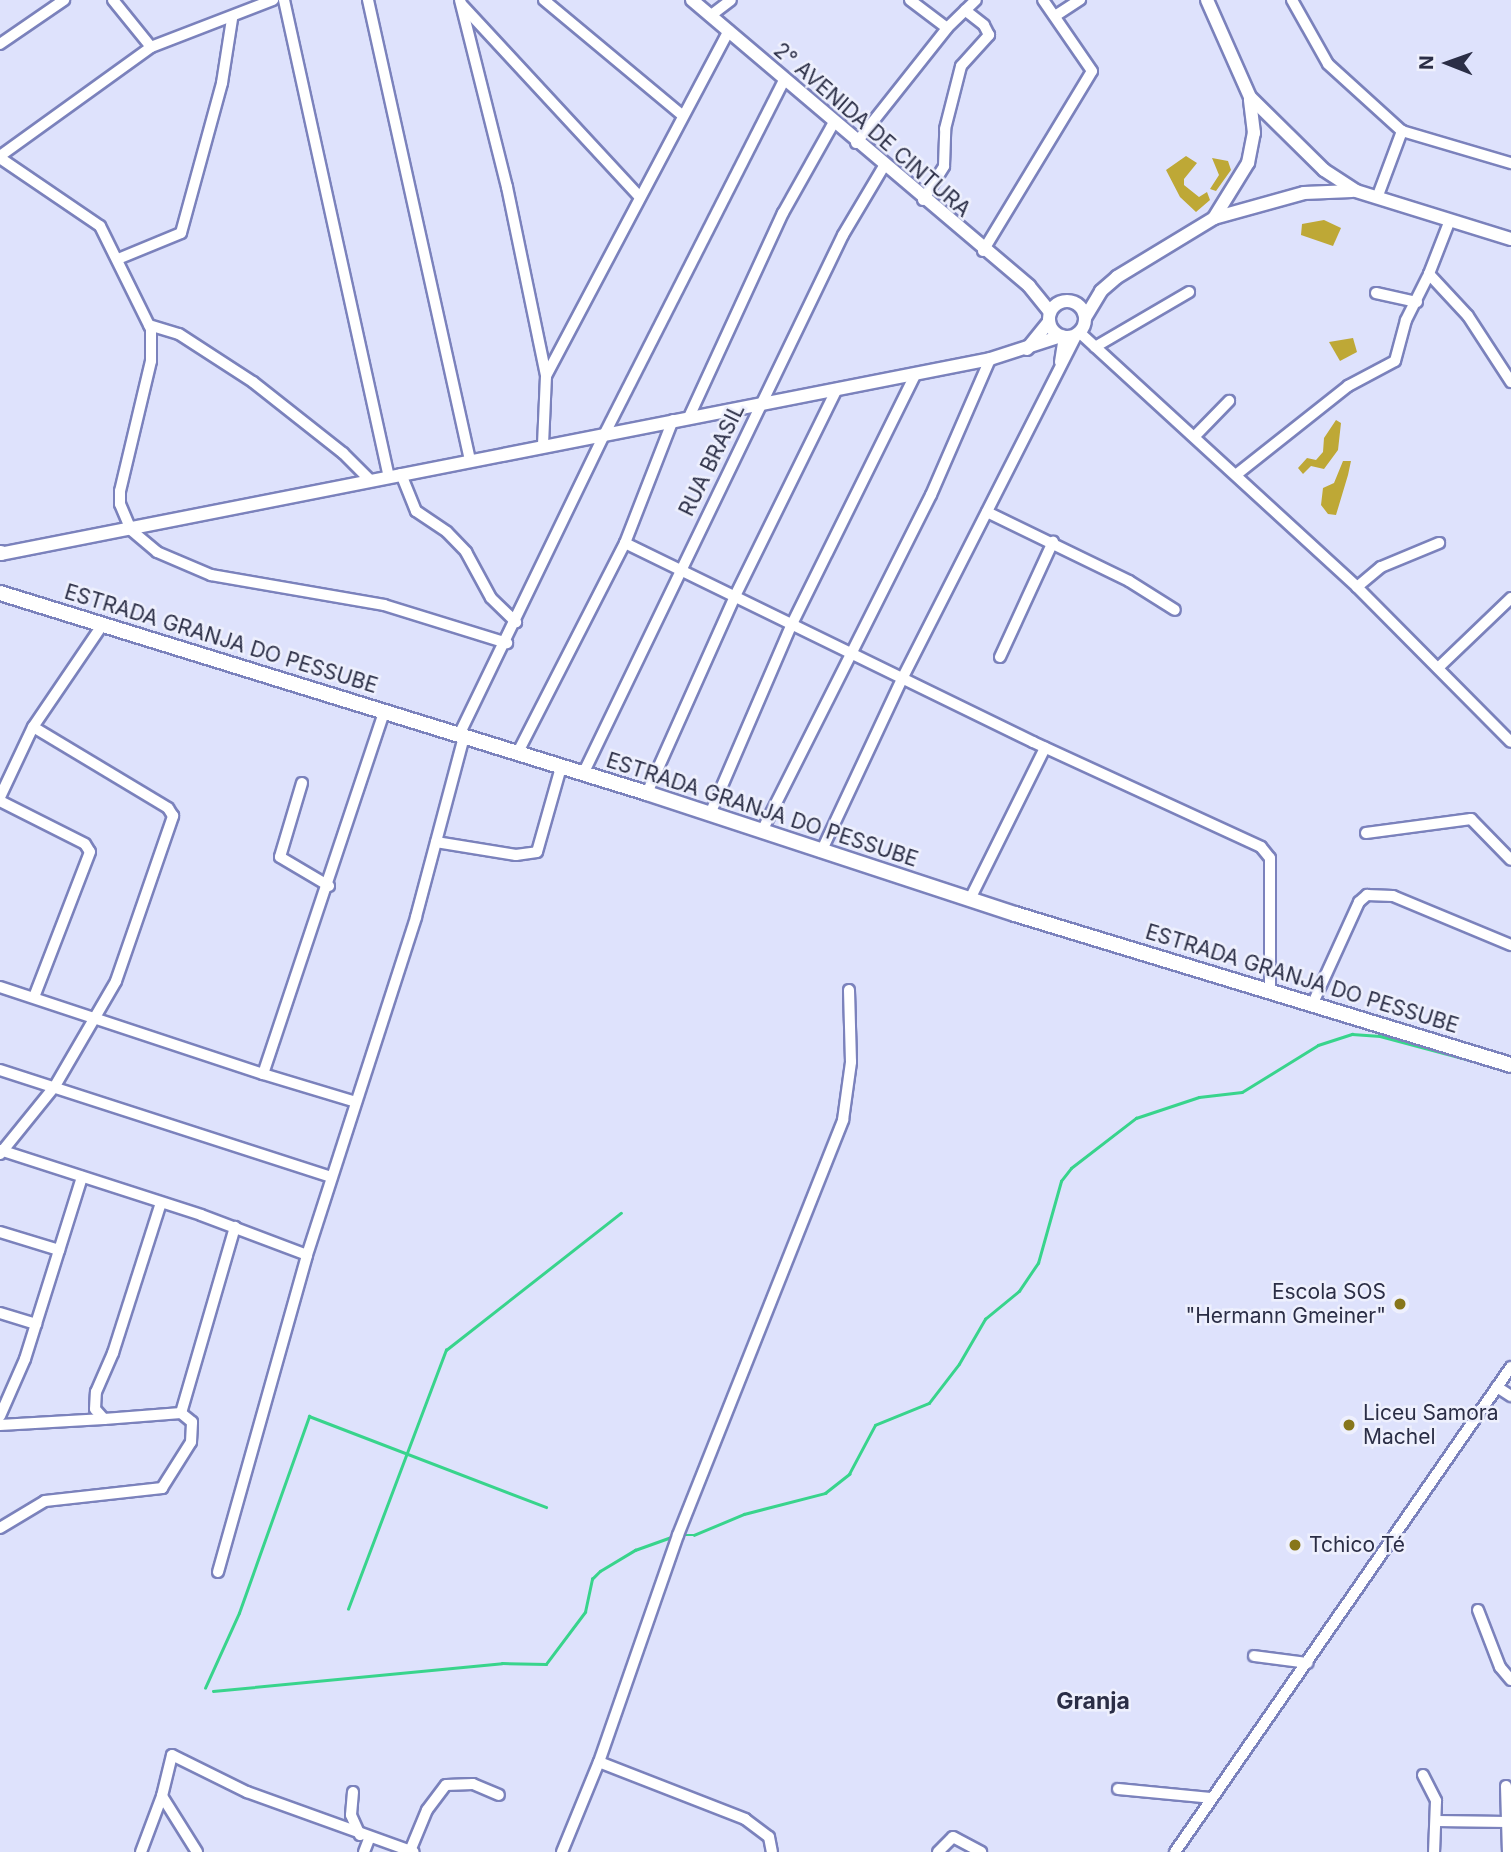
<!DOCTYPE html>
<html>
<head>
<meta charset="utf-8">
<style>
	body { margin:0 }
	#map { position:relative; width:1511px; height:1852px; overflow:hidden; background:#dee2fc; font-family:Inter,sans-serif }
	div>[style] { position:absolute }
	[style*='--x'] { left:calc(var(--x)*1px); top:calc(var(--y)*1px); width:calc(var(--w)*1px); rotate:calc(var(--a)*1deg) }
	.forest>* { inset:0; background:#bea836 }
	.stream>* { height:2.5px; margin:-1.25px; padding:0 1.25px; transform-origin:1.25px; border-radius:1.25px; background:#38d48c }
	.roads { filter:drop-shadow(2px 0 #7b82bc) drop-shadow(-2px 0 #7b82bc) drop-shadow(0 2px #7b82bc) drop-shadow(0 -2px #7b82bc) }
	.minor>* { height:10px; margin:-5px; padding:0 5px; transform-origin:5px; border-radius:5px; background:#fff }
	.tertiary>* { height:12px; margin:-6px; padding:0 6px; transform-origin:6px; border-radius:6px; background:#fff }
	.tertiary>.ring { margin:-6px; padding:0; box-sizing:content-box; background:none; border:12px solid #fff; border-radius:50% }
	.secondary>* { height:14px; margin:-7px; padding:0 7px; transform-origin:7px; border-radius:7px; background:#fff }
	.dots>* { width:19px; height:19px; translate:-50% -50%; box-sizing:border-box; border:4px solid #eef0fd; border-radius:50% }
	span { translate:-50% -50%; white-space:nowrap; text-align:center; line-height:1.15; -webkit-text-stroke:5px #eef0fd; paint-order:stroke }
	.street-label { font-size:21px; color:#2b2e46 }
	.poi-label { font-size:21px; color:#2b2e46 }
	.right { translate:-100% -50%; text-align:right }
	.left { translate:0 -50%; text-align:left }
	.neighbourhood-label { font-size:23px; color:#2b2e46; font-weight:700 }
	.north { position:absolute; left:1413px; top:28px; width:70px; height:70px; -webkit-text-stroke:5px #eef0fd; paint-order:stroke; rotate:271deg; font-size:19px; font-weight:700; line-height:28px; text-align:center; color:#2b2e46 }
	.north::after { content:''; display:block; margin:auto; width:24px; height:32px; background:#2b2e46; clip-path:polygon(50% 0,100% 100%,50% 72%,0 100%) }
</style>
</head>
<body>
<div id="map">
	<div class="forest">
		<div style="clip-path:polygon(1186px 156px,1197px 163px,1184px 179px,1184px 185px,1199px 197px,1207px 192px,1210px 200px,1196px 212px,1180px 197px,1166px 170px)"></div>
		<div style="clip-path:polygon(1212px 158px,1228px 161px,1231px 170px,1216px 191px,1210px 189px,1219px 175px)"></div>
		<div style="clip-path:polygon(1324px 220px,1341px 228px,1333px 246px,1301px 235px,1302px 224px)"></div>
		<div style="clip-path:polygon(1353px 338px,1357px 352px,1340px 361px,1329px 342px)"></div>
		<div style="clip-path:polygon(1336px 420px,1341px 423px,1338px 450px,1324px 469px,1311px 466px,1303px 474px,1298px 468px,1307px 458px,1316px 460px,1323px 452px,1324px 438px)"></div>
		<div style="clip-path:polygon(1343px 461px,1351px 461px,1348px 475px,1336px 515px,1328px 514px,1321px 505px,1323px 488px,1334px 483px)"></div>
	</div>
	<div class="stream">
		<div style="--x:680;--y:1535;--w:14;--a:0"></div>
		<div style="--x:694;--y:1535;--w:54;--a:-22.8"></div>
		<div style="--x:744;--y:1514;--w:84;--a:-14.5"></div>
		<div style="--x:825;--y:1493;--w:31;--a:-38"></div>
		<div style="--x:849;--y:1474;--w:55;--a:-62"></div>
		<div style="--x:875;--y:1425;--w:58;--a:-22.2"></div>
		<div style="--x:929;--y:1403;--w:49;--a:-52.4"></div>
		<div style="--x:959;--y:1364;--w:52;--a:-60"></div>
		<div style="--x:985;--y:1319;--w:44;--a:-39.5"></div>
		<div style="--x:1019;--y:1291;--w:34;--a:-56"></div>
		<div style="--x:1038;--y:1263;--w:85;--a:-74.3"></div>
		<div style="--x:1061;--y:1181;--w:16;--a:-52"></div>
		<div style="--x:1071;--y:1168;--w:82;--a:-37.6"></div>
		<div style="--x:1136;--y:1118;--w:66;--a:-18.4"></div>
		<div style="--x:1199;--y:1097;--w:43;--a:-6.6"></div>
		<div style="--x:1242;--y:1092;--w:89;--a:-31.7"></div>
		<div style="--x:1318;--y:1045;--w:36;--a:-18"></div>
		<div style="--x:1352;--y:1034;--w:28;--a:4"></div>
		<div style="--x:1380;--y:1036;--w:112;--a:15"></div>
		<div style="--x:348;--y:1609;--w:277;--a:-69.3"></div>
		<div style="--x:446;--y:1350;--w:222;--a:-38.1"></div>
		<div style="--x:205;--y:1688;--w:82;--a:-65.6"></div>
		<div style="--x:239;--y:1613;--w:209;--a:-70.4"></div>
		<div style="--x:309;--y:1416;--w:254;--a:21"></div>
		<div style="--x:213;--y:1691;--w:290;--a:-5.5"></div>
		<div style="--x:502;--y:1663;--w:44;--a:1.3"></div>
		<div style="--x:546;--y:1664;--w:65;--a:-53.1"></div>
		<div style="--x:585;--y:1612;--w:34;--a:-78"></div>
		<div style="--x:592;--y:1579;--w:11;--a:-45"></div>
		<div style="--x:600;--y:1571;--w:41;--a:-31"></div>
		<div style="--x:635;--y:1550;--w:41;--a:-19.7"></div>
	</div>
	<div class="roads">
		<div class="minor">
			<div style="--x:113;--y:0;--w:60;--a:51"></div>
			<div style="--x:284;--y:0;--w:487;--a:77.6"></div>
			<div style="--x:368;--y:0;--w:471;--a:77.5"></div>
			<div style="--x:460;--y:0;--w:193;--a:75.9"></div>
			<div style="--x:507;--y:187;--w:193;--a:78.3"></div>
			<div style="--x:546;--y:376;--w:69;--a:92.5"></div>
			<div style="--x:544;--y:0;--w:180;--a:39.8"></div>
			<div style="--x:910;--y:0;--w:46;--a:37.1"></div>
			<div style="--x:1292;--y:0;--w:73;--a:60.6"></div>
			<div style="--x:1328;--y:64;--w:100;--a:42.2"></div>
			<div style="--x:1402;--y:131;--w:114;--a:16.4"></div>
			<div style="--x:462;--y:5;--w:262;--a:47.2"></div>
			<div style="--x:710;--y:16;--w:26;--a:-37"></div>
			<div style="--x:1055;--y:16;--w:30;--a:-33"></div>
			<div style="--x:0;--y:44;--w:78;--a:-34.5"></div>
			<div style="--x:856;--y:143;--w:147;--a:-51.6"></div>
			<div style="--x:947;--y:28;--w:40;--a:-44"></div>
			<div style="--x:0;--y:156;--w:186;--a:-35.8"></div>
			<div style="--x:151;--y:47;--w:131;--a:-21.1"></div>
			<div style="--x:0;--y:158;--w:121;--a:34.2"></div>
			<div style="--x:100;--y:226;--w:115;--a:63.7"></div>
			<div style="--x:151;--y:329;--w:32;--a:90"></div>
			<div style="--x:151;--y:361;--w:134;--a:103.4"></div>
			<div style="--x:120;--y:491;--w:13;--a:90"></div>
			<div style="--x:120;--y:504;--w:28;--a:67"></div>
			<div style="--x:131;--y:530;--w:34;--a:40"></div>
			<div style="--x:157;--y:552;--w:59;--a:23.1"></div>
			<div style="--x:211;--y:575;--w:176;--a:9.8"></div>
			<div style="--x:384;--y:605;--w:129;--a:17.2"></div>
			<div style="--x:1377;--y:198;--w:72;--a:-69.5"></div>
			<div style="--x:923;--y:200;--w:40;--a:-58"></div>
			<div style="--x:944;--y:166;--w:37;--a:-88"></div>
			<div style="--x:945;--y:129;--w:65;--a:-75.7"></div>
			<div style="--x:961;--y:66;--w:42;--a:-47.9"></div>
			<div style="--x:989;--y:35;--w:11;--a:-117"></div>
			<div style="--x:984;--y:25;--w:24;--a:-142"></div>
			<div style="--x:1450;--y:220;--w:58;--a:111.3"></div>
			<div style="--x:1429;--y:274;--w:57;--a:47.1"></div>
			<div style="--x:1468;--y:316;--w:79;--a:56.9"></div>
			<div style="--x:983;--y:251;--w:210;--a:-58.8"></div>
			<div style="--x:1092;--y:71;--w:86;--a:-124.6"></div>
			<div style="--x:118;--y:259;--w:68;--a:-22.4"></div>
			<div style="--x:181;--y:233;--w:156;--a:-74.7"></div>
			<div style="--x:222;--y:83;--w:65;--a:-81.1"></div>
			<div style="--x:1376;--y:293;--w:42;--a:12.4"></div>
			<div style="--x:149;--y:325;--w:31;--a:17"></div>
			<div style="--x:179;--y:334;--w:88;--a:33"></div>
			<div style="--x:253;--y:382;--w:115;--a:38.3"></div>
			<div style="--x:343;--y:453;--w:38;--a:45"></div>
			<div style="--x:1079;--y:332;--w:377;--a:42.5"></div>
			<div style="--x:1357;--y:587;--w:218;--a:45.2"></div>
			<div style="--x:1095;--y:347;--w:109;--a:-30.3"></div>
			<div style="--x:1060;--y:362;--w:25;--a:-81"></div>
			<div style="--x:546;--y:376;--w:391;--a:-62.1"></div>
			<div style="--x:689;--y:417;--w:225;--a:-65.3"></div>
			<div style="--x:783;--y:213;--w:102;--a:-60.7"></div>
			<div style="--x:1195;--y:436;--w:49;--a:-45.8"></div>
			<div style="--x:401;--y:474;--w:40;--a:68"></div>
			<div style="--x:416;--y:511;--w:37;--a:34"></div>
			<div style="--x:447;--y:532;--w:28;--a:46"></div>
			<div style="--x:466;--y:552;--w:52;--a:61.5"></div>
			<div style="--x:491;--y:598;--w:35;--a:44"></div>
			<div style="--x:1237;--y:474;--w:142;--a:-38.4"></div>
			<div style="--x:1348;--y:386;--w:53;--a:-28"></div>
			<div style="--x:1395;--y:361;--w:42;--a:-75"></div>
			<div style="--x:1406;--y:320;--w:51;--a:-63.4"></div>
			<div style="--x:987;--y:512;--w:158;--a:25.9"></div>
			<div style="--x:1129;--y:581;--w:54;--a:32.2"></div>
			<div style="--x:625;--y:543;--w:454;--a:26"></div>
			<div style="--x:1033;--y:742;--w:251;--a:24.7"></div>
			<div style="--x:1261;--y:847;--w:14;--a:51"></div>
			<div style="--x:1270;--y:858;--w:133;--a:90"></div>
			<div style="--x:1357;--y:587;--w:31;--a:-40"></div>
			<div style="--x:1381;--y:567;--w:63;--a:-22.5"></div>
			<div style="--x:1000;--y:657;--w:127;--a:-65.3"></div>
			<div style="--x:1438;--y:668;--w:101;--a:-43.8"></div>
			<div style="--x:459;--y:735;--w:335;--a:-64.2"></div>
			<div style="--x:605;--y:433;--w:396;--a:-63.1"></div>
			<div style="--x:517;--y:754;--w:237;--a:-62.9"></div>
			<div style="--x:625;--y:543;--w:132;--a:-68.7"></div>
			<div style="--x:583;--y:774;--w:598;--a:-64.25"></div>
			<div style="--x:843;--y:235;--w:80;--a:-59.3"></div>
			<div style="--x:302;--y:783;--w:77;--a:106.6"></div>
			<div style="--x:280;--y:857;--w:57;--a:30.6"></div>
			<div style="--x:647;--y:793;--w:216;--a:-65.9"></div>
			<div style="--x:735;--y:596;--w:231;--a:-63.8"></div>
			<div style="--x:0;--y:797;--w:77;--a:-64.8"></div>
			<div style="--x:33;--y:727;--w:125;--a:-55.8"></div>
			<div style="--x:0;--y:801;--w:95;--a:26.8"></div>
			<div style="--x:85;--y:844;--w:9;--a:58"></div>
			<div style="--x:90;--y:852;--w:155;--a:111.1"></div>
			<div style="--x:710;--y:814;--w:207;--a:-66.7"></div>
			<div style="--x:792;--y:624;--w:280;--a:-63.7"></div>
			<div style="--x:762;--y:831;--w:376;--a:-63.3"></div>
			<div style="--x:931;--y:495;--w:148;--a:-66.5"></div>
			<div style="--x:1366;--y:833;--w:106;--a:-7.6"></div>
			<div style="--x:1471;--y:819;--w:57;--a:45.7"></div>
			<div style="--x:436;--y:842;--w:81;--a:9.2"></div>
			<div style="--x:516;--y:855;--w:21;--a:-8"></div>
			<div style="--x:537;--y:852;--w:88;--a:-74.2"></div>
			<div style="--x:821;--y:852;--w:193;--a:-64.9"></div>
			<div style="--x:903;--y:677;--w:385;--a:-63.1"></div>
			<div style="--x:970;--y:899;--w:169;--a:-63.6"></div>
			<div style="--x:0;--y:987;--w:277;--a:18.3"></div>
			<div style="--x:1313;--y:1003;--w:111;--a:-65.5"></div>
			<div style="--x:1359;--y:902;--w:11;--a:-41"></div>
			<div style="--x:1367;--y:895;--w:26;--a:2"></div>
			<div style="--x:1393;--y:896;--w:128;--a:22.6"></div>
			<div style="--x:0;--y:1070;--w:348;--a:17.9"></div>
			<div style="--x:356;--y:1102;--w:97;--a:-163.2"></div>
			<div style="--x:263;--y:1074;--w:382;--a:-71.5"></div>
			<div style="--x:0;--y:1150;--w:211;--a:17.9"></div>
			<div style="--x:201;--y:1215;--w:113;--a:20.7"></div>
			<div style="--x:0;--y:1154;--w:87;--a:-51"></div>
			<div style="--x:55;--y:1086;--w:121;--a:-59.8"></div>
			<div style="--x:116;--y:981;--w:175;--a:-70.9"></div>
			<div style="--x:173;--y:816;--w:9;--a:-122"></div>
			<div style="--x:168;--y:808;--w:157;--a:-149"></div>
			<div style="--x:0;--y:1232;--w:62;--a:17"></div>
			<div style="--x:0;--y:1313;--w:38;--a:17"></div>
			<div style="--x:1497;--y:1387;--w:17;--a:33"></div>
			<div style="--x:181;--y:1413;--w:194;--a:-73.8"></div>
			<div style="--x:0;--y:1416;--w:62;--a:-66.3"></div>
			<div style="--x:25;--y:1359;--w:191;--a:-72.6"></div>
			<div style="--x:0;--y:1425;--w:104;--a:-3.3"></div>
			<div style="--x:0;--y:1528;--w:52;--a:-31"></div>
			<div style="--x:45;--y:1501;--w:118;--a:-6.3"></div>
			<div style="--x:162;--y:1488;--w:54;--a:-57.8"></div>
			<div style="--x:191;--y:1442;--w:20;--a:-87"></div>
			<div style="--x:192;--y:1422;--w:14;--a:-141"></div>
			<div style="--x:181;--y:1413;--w:77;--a:175.5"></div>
			<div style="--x:104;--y:1419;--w:13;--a:-132"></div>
			<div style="--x:95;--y:1409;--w:17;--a:-87"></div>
			<div style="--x:96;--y:1392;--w:43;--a:-66.4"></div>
			<div style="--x:113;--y:1353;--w:157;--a:-72.3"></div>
			<div style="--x:218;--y:1572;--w:329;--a:-74.3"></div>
			<div style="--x:307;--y:1255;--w:355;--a:-72.1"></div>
			<div style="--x:416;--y:917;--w:186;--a:-75.1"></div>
			<div style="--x:1478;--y:1610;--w:61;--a:68.9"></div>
			<div style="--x:1500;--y:1667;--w:17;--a:50"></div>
			<div style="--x:1254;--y:1656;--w:54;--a:7.4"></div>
			<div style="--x:599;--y:1762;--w:157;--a:21.3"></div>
			<div style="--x:745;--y:1819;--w:30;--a:37"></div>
			<div style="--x:769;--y:1837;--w:15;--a:79"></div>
			<div style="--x:1423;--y:1775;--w:29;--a:63"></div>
			<div style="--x:1436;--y:1801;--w:51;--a:92.2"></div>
			<div style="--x:1506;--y:1786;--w:66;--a:88.3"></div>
			<div style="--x:1118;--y:1789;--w:93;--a:5.5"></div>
			<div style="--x:353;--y:1792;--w:23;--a:95"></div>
			<div style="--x:351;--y:1815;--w:22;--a:66"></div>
			<div style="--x:1437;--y:1821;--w:70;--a:0.8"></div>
			<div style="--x:410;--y:1851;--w:44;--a:-67.5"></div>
			<div style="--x:427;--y:1810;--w:31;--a:-53"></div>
			<div style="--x:446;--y:1785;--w:27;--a:-2"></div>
			<div style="--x:473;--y:1784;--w:28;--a:23"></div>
			<div style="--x:141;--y:1852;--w:60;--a:-69.4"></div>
			<div style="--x:197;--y:1852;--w:66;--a:-122"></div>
			<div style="--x:162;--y:1796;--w:42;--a:-76.3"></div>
			<div style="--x:172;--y:1755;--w:84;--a:26.3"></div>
			<div style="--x:247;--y:1792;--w:177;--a:19.8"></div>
			<div style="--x:364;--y:1852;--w:14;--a:-69"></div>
			<div style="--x:562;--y:1852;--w:97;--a:-67.7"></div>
			<div style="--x:599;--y:1762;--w:240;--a:-70.8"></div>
			<div style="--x:678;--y:1535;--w:447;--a:-68.3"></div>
			<div style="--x:843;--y:1120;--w:59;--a:-82.1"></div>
			<div style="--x:851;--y:1062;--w:72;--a:-91.6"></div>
			<div style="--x:938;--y:1852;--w:21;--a:-45"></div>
			<div style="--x:953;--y:1837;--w:32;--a:28"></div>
			<div style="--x:1175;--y:1852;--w:590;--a:-55.29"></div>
		</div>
		<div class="tertiary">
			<div style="--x:692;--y:0;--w:442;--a:40.3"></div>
			<div style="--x:1029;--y:286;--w:33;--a:51"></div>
			<div style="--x:1207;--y:0;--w:106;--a:66.1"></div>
			<div style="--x:1250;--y:97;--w:104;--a:44.6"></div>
			<div style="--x:1324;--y:170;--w:38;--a:33"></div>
			<div style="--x:1356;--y:191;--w:162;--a:17.2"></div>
			<div style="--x:1214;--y:218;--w:65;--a:-58.3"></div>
			<div style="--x:1248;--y:163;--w:31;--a:-79"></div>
			<div style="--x:1254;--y:133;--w:33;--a:-97"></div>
			<div class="ring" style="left:1049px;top:301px;width:24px;height:24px"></div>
			<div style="--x:1085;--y:318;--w:31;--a:-59"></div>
			<div style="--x:1101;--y:291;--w:21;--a:-41"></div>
			<div style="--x:1117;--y:277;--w:114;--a:-31.3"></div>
			<div style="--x:1214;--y:218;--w:93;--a:-15.5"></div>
			<div style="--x:1304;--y:193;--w:48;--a:-2.4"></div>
			<div style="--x:1027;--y:349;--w:35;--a:-51"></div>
			<div style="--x:0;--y:554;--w:1009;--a:-11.14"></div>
			<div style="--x:990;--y:359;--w:75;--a:-17.9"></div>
		</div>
		<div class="secondary">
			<div style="--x:0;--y:553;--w:1;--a:0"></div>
			<div style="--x:0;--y:593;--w:677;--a:17.18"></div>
			<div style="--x:647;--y:793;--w:387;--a:18.2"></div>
			<div style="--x:1015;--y:914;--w:518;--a:16.93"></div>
		</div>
	</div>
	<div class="dots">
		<div style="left:1400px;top:1304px;background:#87761a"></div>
		<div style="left:1349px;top:1425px;background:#87761a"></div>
		<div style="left:1295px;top:1545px;background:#87761a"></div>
	</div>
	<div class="street-label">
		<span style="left:872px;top:130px;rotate:41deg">2° AVENIDA DE CINTURA</span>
		<span style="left:712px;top:460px;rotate:-64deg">RUA BRASIL</span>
		<span style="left:221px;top:639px;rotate:17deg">ESTRADA GRANJA DO PESSUBE</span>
		<span style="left:762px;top:810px;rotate:18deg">ESTRADA GRANJA DO PESSUBE</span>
		<span style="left:1302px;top:979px;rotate:17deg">ESTRADA GRANJA DO PESSUBE</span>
	</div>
	<div class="poi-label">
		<span class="right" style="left:1386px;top:1304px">Escola SOS<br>"Hermann Gmeiner"</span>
		<span class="left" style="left:1363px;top:1425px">Liceu Samora<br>Machel</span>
		<span class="left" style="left:1309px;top:1545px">Tchico Té</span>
	</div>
	<div class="neighbourhood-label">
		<span style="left:1093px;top:1701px">Granja</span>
	</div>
	<div class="north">N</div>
</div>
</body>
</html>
